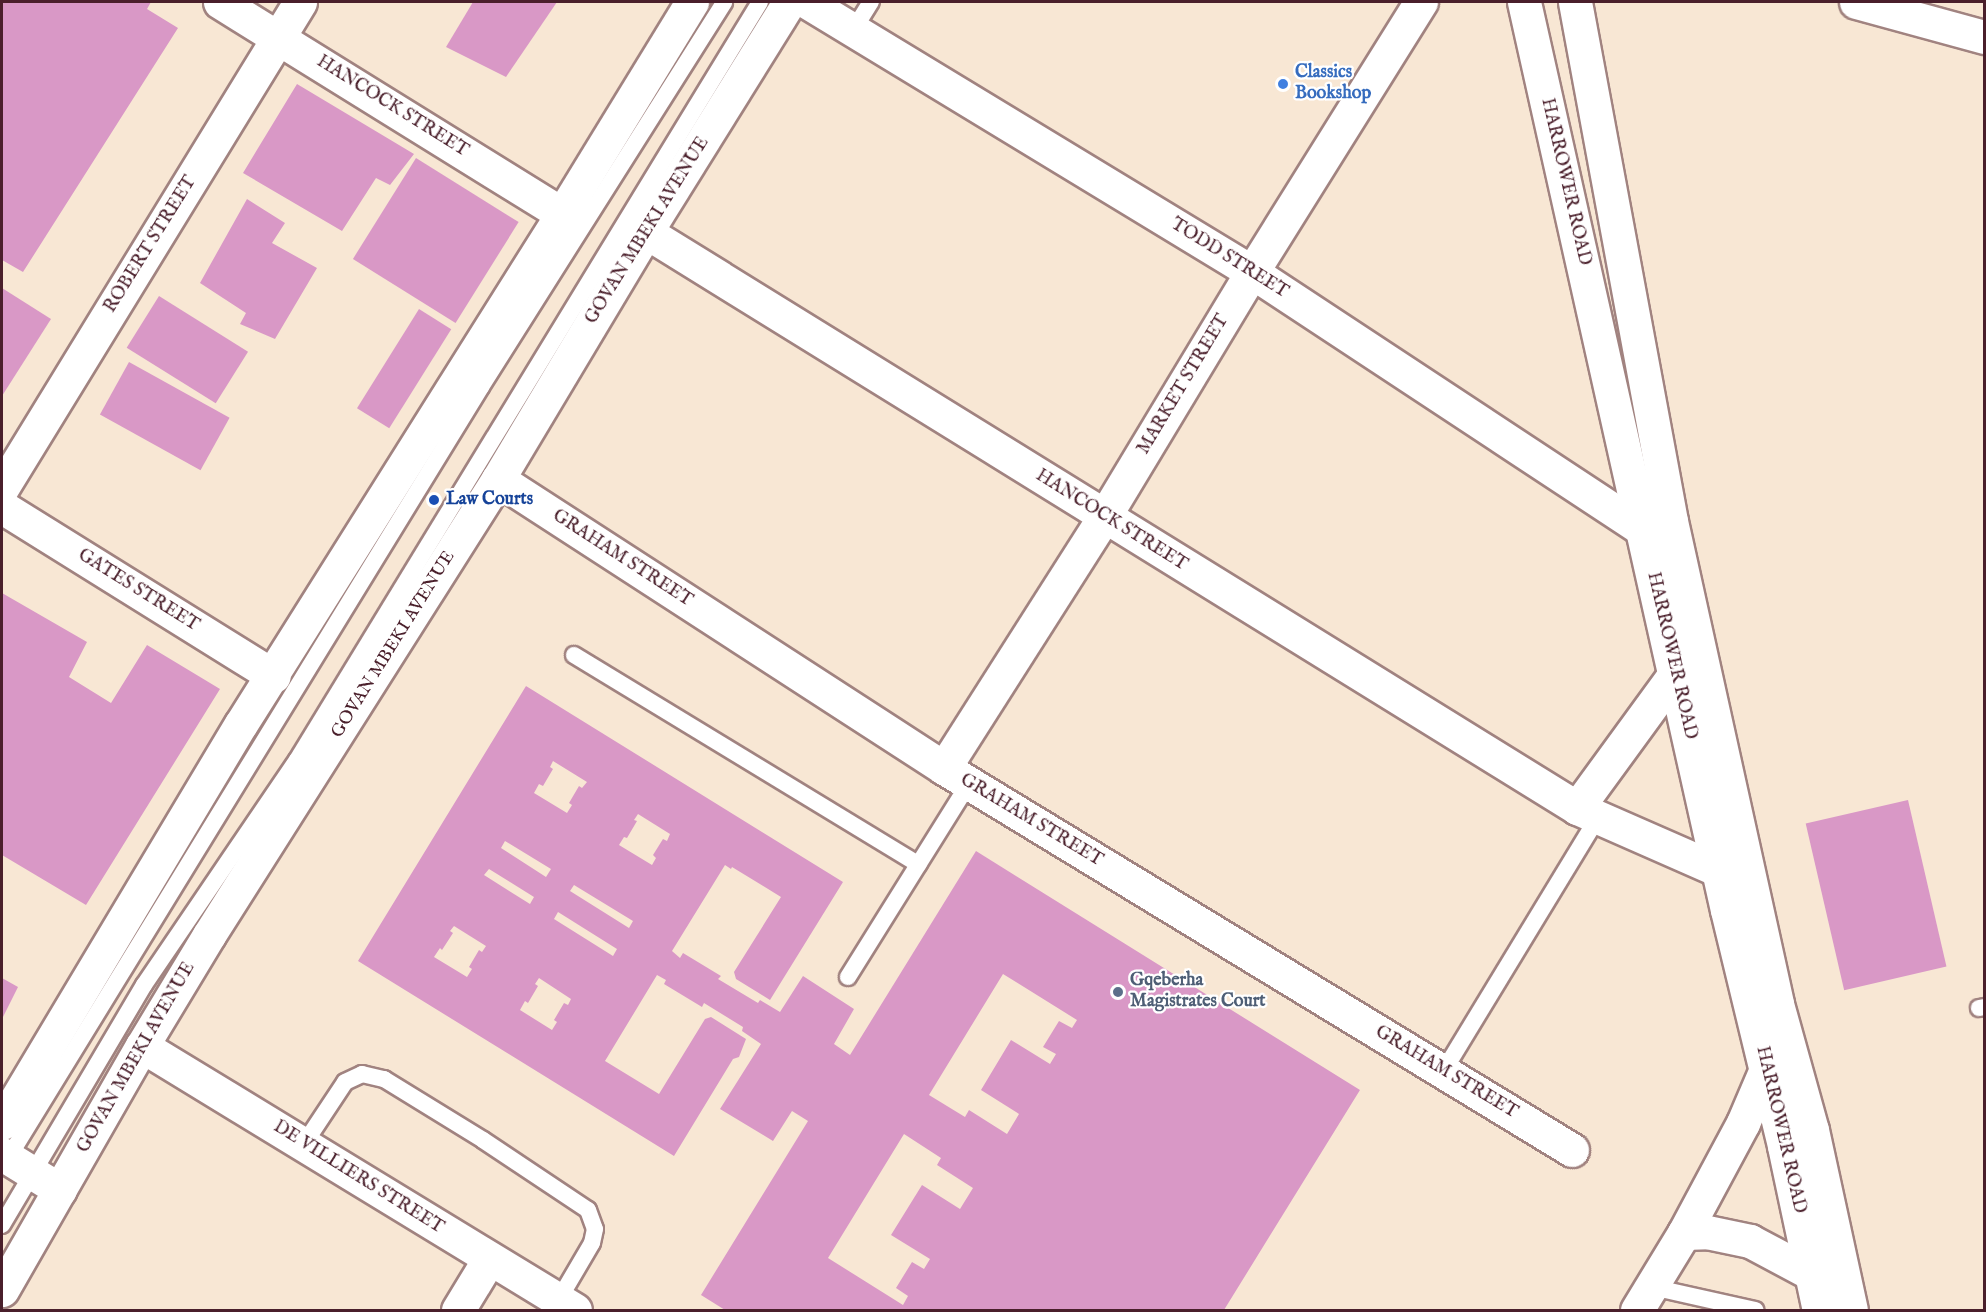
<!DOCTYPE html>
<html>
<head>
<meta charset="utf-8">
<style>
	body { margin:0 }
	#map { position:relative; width:1986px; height:1312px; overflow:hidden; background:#f8e7d4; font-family:"IM FELL English",serif }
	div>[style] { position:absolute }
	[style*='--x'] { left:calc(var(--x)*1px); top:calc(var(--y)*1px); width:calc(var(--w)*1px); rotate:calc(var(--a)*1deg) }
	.building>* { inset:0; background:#d998c6; transform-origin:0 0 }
	.roads { filter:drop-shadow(2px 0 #a18380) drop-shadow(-2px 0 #a18380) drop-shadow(0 2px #a18380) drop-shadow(0 -2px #a18380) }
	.service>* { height:16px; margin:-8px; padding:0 8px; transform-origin:8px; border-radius:8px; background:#fff }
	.minor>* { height:33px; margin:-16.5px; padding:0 16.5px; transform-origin:16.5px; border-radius:16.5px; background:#fff }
	.tertiary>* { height:33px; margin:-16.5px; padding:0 16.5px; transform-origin:16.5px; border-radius:16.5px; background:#fff }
	.secondary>* { height:33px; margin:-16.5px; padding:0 16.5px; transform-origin:16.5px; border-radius:16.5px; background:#fff }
	.primary>* { height:33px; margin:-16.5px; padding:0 16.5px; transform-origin:16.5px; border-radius:16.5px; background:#fff }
	.dots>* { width:16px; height:16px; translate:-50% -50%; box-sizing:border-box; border:3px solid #fff; border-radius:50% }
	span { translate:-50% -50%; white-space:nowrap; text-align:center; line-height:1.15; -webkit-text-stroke:4.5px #fff; paint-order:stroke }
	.shop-label { font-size:18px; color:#366cbe; font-weight:700 }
	.left { translate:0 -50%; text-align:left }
	.street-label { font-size:18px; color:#4a1f2b }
	.transit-label { font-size:18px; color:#164399; font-weight:700 }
	.service-label { font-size:18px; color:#4e5e75; font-weight:700 }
	.frame { position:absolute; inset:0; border:3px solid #4a1f2b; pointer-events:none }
</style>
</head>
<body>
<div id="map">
	<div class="building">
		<div style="clip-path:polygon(2px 2px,151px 2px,147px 9px,178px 28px,23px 272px,2px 260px)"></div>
		<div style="clip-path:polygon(473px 2px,557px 2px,506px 77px,446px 47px)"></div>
		<div style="clip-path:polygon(297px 84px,414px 154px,390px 185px,376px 178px,342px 231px,243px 173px)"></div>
		<div style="left:416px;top:158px;width:121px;height:119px;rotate:32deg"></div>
		<div style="clip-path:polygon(247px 199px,285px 223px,272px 243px,317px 268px,275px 339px,240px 324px,246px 313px,200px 283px)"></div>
		<div style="clip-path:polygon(2px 288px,51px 319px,2px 396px)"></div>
		<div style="left:159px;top:296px;width:105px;height:61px;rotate:32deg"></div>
		<div style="left:419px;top:309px;width:38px;height:117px;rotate:32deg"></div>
		<div style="left:129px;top:362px;width:115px;height:60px;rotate:29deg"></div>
		<div style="clip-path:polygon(2px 593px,87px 642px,69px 677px,111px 703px,147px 645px,220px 689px,86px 905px,2px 855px)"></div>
		<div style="clip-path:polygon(evenodd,526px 686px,843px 882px,770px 1000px,736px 979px,734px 972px,781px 897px,732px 867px,731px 869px,725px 865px,672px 951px,680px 958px,683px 953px,721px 976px,718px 979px,758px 1003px,760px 1000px,780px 1012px,803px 976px,854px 1009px,834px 1044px,850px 1055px,976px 851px,1360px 1090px,1224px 1310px,725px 1310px,701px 1295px,808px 1121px,792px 1111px,773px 1141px,720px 1109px,761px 1044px,742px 1031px,743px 1027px,704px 1003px,702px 1007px,664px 984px,666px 980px,657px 975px,605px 1061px,659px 1094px,705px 1019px,711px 1017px,746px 1039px,739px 1057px,733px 1059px,674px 1156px,358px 961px,526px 686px,553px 761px,587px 782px,582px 788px,579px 786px,569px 803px,572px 805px,567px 813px,534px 793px,539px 784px,543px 786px,553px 769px,550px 767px,553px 761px,526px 686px,638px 814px,670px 834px,667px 841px,663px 839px,653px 855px,656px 858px,652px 865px,619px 845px,624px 837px,627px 838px,637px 821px,634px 820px,638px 814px,526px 686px,505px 841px,551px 869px,546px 877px,501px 848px,505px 841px,526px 686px,489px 869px,534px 897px,530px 904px,484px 875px,489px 869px,526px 686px,574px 885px,633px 921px,629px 928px,570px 891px,574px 885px,526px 686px,558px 912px,617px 949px,613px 956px,554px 919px,558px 912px,526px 686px,454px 926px,486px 946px,482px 952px,479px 950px,469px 967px,472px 969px,467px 977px,434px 957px,440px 948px,442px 950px,453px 933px,450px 931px,454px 926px,526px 686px,1003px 974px,1077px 1020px,1072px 1028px,1059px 1021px,1043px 1047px,1056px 1054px,1050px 1064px,1011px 1040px,981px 1090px,1019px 1114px,1007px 1134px,969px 1110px,965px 1117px,929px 1095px,1003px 974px,526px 686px,539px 978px,571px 999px,568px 1005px,564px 1003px,554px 1020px,557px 1022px,552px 1030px,520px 1010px,525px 1001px,528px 1003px,538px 986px,535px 984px,539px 978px,526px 686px,904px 1134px,941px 1158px,937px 1165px,973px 1188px,960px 1209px,922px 1185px,891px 1235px,930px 1259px,924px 1269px,912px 1262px,896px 1288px,908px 1296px,903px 1305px,828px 1258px,904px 1134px)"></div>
		<div style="left:1908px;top:800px;width:171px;height:105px;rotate:77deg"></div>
		<div style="clip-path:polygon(2px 978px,18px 987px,2px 1019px)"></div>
	</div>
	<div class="roads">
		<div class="service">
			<div style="--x:854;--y:29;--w:32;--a:-58"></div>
			<div style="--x:574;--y:655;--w:403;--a:31.3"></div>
			<div style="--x:848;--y:977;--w:229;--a:-58"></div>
			<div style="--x:1979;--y:1008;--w:5;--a:-11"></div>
			<div style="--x:1443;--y:1072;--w:298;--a:-58.7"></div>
			<div style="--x:304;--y:1144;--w:74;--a:-56.5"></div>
			<div style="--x:345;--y:1082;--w:19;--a:-25"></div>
			<div style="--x:362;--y:1074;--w:23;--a:13"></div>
			<div style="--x:384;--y:1079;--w:116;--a:31.6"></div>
			<div style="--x:483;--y:1140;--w:126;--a:33.7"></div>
			<div style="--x:588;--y:1210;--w:20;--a:70"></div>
			<div style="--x:595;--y:1229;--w:14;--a:102"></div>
			<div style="--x:592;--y:1243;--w:67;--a:120.4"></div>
			<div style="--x:5;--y:1163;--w:910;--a:-58.47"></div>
			<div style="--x:481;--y:387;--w:455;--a:-57.7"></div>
			<div style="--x:2;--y:1225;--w:279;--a:-59.4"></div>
			<div style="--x:144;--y:985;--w:272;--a:-55.8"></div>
			<div style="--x:297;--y:760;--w:888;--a:-58.58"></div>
			<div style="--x:1652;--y:1287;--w:106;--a:12.6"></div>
		</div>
		<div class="minor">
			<div style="--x:220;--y:2;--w:402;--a:31.8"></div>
			<div style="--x:807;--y:2;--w:521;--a:31.25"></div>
			<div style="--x:1252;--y:272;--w:467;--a:33.4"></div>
			<div style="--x:646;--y:232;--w:1095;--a:31.74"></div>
			<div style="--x:1577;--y:808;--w:154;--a:23.7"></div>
			<div style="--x:1718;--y:870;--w:24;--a:0"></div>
			<div style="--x:498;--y:479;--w:531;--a:32.94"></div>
			<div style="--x:944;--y:768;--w:735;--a:31.31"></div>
			<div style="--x:2;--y:488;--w:570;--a:-58.48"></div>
			<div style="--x:944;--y:768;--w:298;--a:-57.5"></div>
			<div style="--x:1104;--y:517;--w:286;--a:-58.9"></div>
			<div style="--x:1252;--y:272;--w:319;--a:-58"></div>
			<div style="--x:1577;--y:808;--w:187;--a:-53.9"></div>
			<div style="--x:142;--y:1046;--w:507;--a:31.37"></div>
			<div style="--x:458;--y:1310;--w:60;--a:-58.7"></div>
		</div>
		<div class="tertiary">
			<div style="--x:2;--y:507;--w:320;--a:31.9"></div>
			<div style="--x:2;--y:1154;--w:68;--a:31.8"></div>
			<div style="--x:1637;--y:1310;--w:90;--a:-58.6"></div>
			<div style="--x:1684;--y:1233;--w:125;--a:-61.8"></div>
			<div style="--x:1743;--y:1123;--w:74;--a:-66.9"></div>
		</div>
		<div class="secondary">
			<div style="--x:1524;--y:2;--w:930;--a:77.4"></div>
			<div style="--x:1727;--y:910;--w:243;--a:76.4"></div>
			<div style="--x:1784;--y:1146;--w:168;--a:78"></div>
			<div style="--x:1575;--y:2;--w:528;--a:79.52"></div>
			<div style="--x:1671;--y:521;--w:494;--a:77.6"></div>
			<div style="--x:1777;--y:1004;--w:131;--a:74.5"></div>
			<div style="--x:1812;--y:1130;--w:184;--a:77.8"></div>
			<div style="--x:1856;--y:2;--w:133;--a:15.3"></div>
			<div style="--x:1684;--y:1233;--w:23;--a:-2"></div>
			<div style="--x:1707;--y:1232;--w:44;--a:11.8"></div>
			<div style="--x:1750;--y:1241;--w:70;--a:28"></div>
		</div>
		<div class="primary">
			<div style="--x:2;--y:1123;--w:465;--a:-59.1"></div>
			<div style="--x:241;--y:724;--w:603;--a:-57.81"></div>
			<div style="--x:562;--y:214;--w:249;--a:-58.5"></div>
			<div style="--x:2;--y:1290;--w:281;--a:-60.2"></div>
			<div style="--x:142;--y:1046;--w:130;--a:-58.9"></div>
			<div style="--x:209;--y:935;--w:540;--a:-57.63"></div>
			<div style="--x:498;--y:479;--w:288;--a:-59.1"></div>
			<div style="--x:646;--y:232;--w:271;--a:-58.1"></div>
		</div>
	</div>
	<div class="dots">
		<div style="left:1283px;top:84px;background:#3f7fe0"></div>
		<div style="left:434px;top:500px;background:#1a4fb4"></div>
		<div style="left:1118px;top:992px;background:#5c6f8a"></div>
	</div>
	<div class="shop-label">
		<span class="left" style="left:1295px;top:84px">Classics<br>Bookshop</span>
	</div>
	<div class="street-label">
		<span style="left:392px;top:107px;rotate:32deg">HANCOCK STREET</span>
		<span style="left:1565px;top:182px;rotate:77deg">HARROWER ROAD</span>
		<span style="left:648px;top:231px;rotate:-58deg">GOVAN MBEKI AVENUE</span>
		<span style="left:151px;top:245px;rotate:-58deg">ROBERT STREET</span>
		<span style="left:1229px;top:259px;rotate:32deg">TODD STREET</span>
		<span style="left:1184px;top:385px;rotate:-59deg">MARKET STREET</span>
		<span style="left:1111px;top:521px;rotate:32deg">HANCOCK STREET</span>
		<span style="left:622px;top:559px;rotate:33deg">GRAHAM STREET</span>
		<span style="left:138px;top:591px;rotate:32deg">GATES STREET</span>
		<span style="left:394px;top:645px;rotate:-58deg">GOVAN MBEKI AVENUE</span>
		<span style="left:1671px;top:656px;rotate:77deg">HARROWER ROAD</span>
		<span style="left:1031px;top:821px;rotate:31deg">GRAHAM STREET</span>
		<span style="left:137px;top:1058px;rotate:-60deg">GOVAN MBEKI AVENUE</span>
		<span style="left:1446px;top:1073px;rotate:31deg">GRAHAM STREET</span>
		<span style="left:1780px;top:1130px;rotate:77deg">HARROWER ROAD</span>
		<span style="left:358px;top:1178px;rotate:32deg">DE VILLIERS STREET</span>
	</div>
	<div class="transit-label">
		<span class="left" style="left:446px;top:500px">Law Courts</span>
	</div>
	<div class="service-label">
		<span class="left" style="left:1130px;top:992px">Gqeberha<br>Magistrates Court</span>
	</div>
	<div class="frame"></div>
</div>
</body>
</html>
